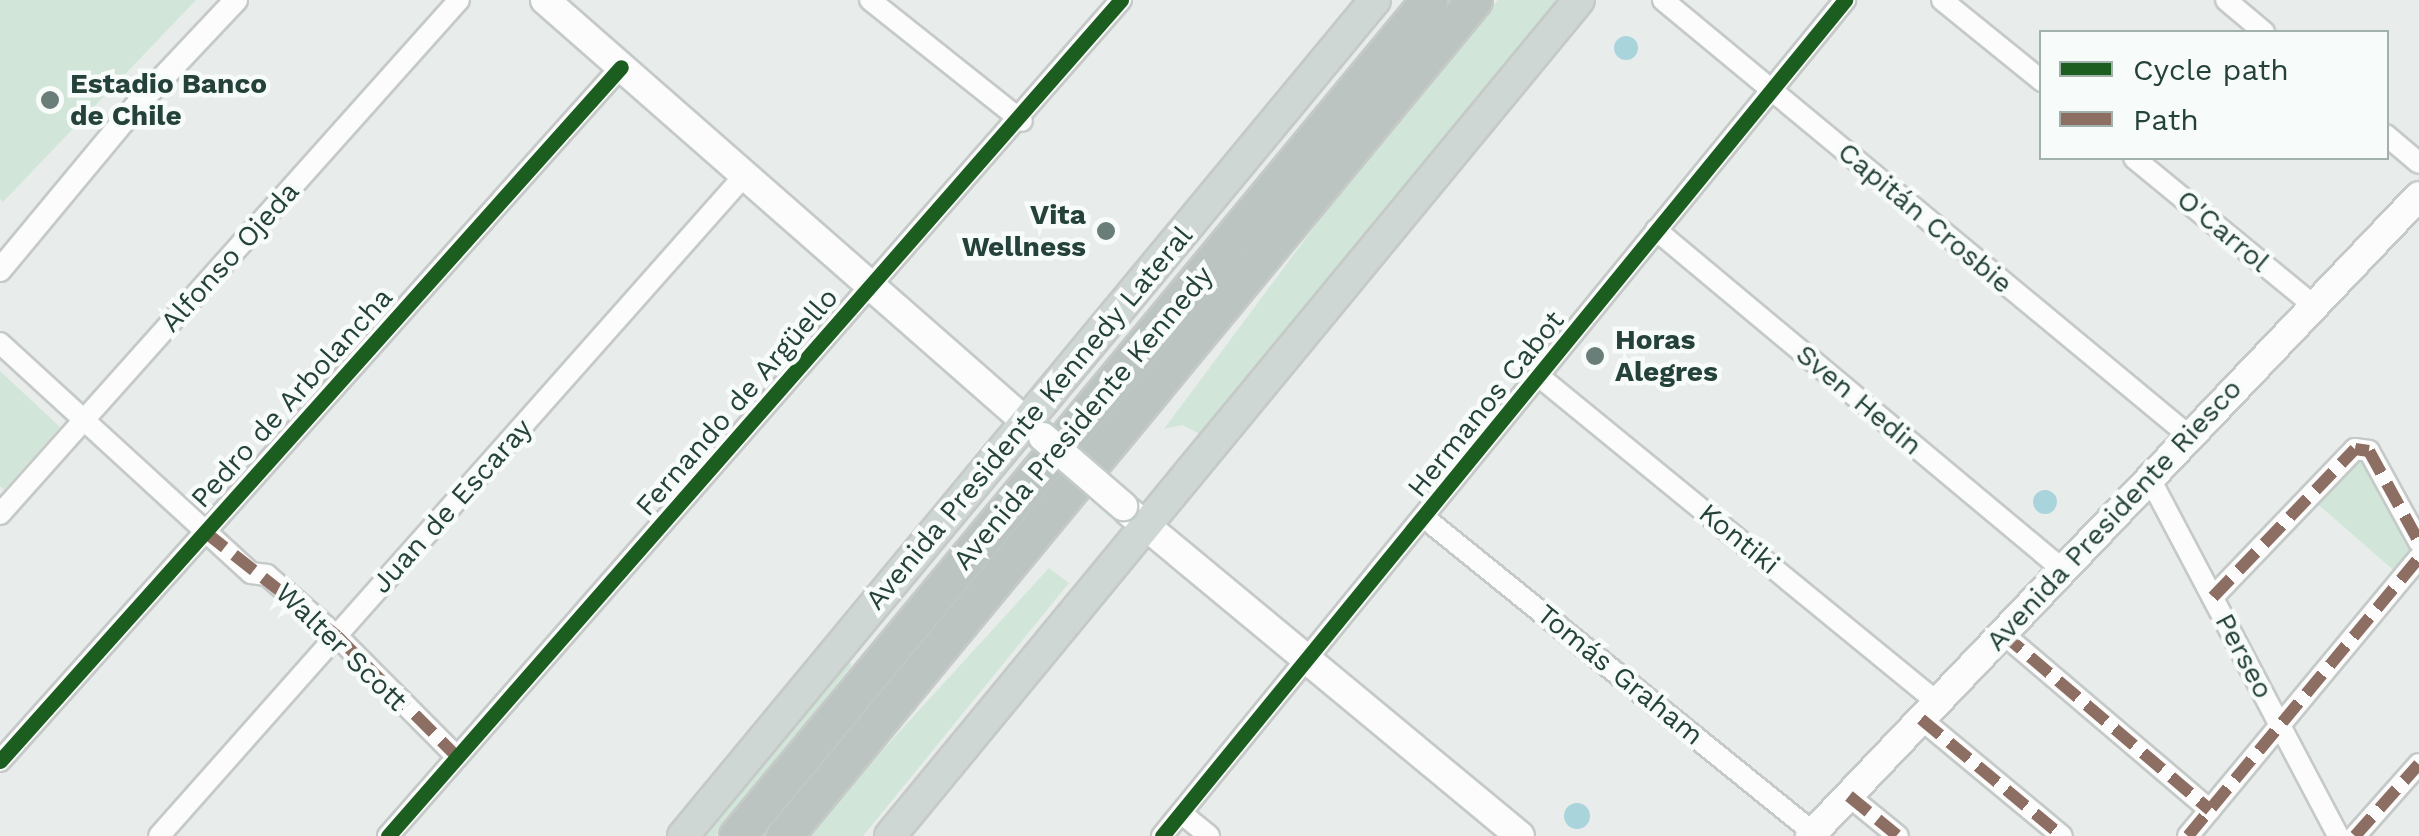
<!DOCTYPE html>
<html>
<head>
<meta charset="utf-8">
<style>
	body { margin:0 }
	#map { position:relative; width:2419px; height:836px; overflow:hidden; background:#e8edeb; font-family:"Work Sans",sans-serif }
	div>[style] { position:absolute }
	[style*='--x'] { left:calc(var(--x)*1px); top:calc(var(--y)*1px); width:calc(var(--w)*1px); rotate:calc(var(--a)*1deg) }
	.green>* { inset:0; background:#d1e6d8 }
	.water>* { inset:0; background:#a9d4db }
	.round { border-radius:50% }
	.roads { filter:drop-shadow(2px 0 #c5cac8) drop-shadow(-2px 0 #c5cac8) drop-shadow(0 2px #c5cac8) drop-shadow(0 -2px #c5cac8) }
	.minor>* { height:20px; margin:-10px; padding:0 10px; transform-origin:10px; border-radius:10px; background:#fcfcfc }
	.tertiary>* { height:22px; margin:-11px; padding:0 11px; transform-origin:11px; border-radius:11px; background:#fcfcfc }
	.secondary>* { height:28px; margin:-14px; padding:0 14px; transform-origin:14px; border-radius:14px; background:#fcfcfc }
	.primary>* { height:30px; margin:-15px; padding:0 15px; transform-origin:15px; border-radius:15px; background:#cfd7d5 }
	.motorway>* { height:35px; margin:-17.5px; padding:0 17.5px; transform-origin:17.5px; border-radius:17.5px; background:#bcc4c2 }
	.bridges { filter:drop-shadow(2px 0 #c3cbc8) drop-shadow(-2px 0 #c3cbc8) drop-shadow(0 2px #c3cbc8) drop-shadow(0 -2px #c3cbc8) }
	.secondary-bridge>* { height:28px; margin:-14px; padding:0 14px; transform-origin:14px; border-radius:14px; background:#fcfcfc }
	.quiet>* { height:12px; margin-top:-6px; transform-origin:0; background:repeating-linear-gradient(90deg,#8d6e63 0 25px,transparent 0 37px) }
	.cycleway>* { height:15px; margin:-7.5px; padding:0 7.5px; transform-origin:7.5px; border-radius:7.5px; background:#1b5e20 }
	.dots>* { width:28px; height:28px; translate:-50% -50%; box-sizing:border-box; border:5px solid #f7fbf9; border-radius:50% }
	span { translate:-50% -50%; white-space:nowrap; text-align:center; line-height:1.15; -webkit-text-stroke:9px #f7fbf9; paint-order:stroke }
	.poi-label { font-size:28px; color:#24423a; font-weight:700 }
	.left { translate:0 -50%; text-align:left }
	.right { translate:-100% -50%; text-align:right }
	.street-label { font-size:28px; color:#24423a }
	.legend { position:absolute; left:2039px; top:30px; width:350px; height:130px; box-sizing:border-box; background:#f7fbf9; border:2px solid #a3b1ad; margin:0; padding:12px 18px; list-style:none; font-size:30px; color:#24423a }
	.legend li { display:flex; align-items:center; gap:20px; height:50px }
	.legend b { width:50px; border:2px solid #a3b1ad }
</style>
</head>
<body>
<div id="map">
	<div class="green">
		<div style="clip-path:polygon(0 0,196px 0,3px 202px,0 199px)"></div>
		<div style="clip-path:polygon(1498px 0,1565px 0,1204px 436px,1182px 425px,1164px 429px,1335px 199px)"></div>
		<div style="clip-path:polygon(0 371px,60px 427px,4px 490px,0 486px)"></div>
		<div style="clip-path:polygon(2362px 456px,2414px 545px,2398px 574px,2313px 500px)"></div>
		<div style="clip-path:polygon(1049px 568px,1069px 583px,863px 836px,804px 836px)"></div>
		<div style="clip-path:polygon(846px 659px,852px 665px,716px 836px,698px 836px)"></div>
	</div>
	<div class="water">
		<div class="round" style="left:1614px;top:36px;width:24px;height:24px"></div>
		<div class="round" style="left:2033px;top:490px;width:24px;height:24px"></div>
		<div class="round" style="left:1564px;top:803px;width:26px;height:26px"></div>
	</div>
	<div class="roads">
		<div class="minor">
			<div style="--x:870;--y:0;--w:194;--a:38.5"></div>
			<div style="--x:1663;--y:0;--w:682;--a:39.64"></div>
			<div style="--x:1942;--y:0;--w:129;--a:39"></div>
			<div style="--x:2226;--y:0;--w:50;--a:40.1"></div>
			<div style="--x:2386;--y:135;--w:43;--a:40.3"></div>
			<div style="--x:2134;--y:158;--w:230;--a:39.4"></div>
			<div style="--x:1656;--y:230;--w:529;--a:39.86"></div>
			<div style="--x:0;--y:343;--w:340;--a:42.5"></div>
			<div style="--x:251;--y:573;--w:16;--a:7"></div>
			<div style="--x:267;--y:575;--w:93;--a:41.1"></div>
			<div style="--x:337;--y:636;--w:170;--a:45.2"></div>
			<div style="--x:1541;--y:378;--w:512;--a:39.29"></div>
			<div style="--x:2149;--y:477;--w:406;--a:62.2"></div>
			<div style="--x:0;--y:514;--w:689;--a:-48.24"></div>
			<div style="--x:1426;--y:519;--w:499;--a:39"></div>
			<div style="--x:2213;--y:597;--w:205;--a:-46.2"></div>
			<div style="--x:2355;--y:449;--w:14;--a:8"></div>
			<div style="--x:2369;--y:451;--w:104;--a:61.2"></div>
			<div style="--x:2002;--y:633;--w:273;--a:40.4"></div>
			<div style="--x:1921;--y:719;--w:183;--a:39.7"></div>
			<div style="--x:0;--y:761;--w:931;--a:-48.18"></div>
			<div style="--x:1849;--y:796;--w:63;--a:39.2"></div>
			<div style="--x:1181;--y:813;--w:36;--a:39"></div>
			<div style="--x:159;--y:836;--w:882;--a:-48.45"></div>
			<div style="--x:388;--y:836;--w:1112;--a:-48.76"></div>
			<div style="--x:1162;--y:836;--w:1080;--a:-50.75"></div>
			<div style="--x:2188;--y:836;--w:361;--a:-50.3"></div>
			<div style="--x:2355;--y:836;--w:96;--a:-48.4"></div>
		</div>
		<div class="tertiary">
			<div style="--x:0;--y:270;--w:216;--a:-50.3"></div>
			<div style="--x:138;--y:104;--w:143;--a:-46.7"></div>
		</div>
		<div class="secondary">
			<div style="--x:545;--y:0;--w:661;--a:41.26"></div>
			<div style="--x:1128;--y:511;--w:509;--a:39.66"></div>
			<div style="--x:1810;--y:836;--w:883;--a:-46.42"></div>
		</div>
		<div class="primary">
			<div style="--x:683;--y:836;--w:1085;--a:-50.38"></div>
			<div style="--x:890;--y:836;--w:1083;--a:-50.51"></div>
		</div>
		<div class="motorway">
			<div style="--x:737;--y:836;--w:1085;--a:-50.38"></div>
			<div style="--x:784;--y:836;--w:1084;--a:-50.47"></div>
		</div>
	</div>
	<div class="bridges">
		<div class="secondary-bridge">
			<div style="--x:1043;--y:437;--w:106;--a:40.8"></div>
		</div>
	</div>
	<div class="quiet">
		<div style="--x:205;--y:532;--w:168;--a:38.2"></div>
		<div style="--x:337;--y:636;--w:170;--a:45.2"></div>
		<div style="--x:2213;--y:597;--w:205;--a:-46.2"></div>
		<div style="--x:2355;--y:449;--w:14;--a:8"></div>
		<div style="--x:2369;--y:451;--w:104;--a:61.2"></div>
		<div style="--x:2002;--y:633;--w:273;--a:40.4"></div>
		<div style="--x:1921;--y:719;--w:183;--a:39.7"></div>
		<div style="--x:1849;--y:796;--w:63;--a:39.2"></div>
		<div style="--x:2188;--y:836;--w:361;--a:-50.3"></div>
		<div style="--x:2355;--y:836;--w:96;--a:-48.4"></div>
	</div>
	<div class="cycleway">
		<div style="--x:0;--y:761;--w:931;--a:-48.18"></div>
		<div style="--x:388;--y:836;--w:1112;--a:-48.76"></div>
		<div style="--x:1162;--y:836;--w:1080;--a:-50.75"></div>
	</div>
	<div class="dots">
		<div style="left:50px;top:100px;background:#697e78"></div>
		<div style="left:1106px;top:231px;background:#697e78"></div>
		<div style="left:1595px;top:356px;background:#697e78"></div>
	</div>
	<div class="poi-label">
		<span class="left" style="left:70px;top:100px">Estadio Banco<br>de Chile</span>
		<span class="right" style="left:1086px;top:231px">Vita<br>Wellness</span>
		<span class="left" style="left:1615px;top:356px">Horas<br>Alegres</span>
	</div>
	<div class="street-label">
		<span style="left:1925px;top:218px;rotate:40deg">Capitán Crosbie</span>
		<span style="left:2223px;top:231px;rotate:40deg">O'Carrol</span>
		<span style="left:230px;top:257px;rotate:-48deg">Alfonso Ojeda</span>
		<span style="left:292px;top:398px;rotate:-48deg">Pedro de Arbolancha</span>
		<span style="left:1859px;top:400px;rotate:40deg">Sven Hedin</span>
		<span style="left:737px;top:402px;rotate:-49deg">Fernando de Argüello</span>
		<span style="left:1486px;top:404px;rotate:-51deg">Hermanos Cabot</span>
		<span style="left:1029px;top:418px;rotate:-50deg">Avenida Presidente Kennedy Lateral</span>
		<span style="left:1083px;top:418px;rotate:-50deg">Avenida Presidente Kennedy</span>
		<span style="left:452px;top:506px;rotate:-48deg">Juan de Escaray</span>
		<span style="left:2114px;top:515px;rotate:-47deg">Avenida Presidente Riesco</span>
		<span style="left:1739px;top:539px;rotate:39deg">Kontiki</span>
		<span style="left:341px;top:647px;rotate:44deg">Walter Scott</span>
		<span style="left:2244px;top:656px;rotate:62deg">Perseo</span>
		<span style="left:1620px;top:675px;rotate:39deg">Tomás Graham</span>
	</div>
	<ul class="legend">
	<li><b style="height:12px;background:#1b5e20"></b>Cycle path</li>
	<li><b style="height:12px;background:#8d6e63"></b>Path</li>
	</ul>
</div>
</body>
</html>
